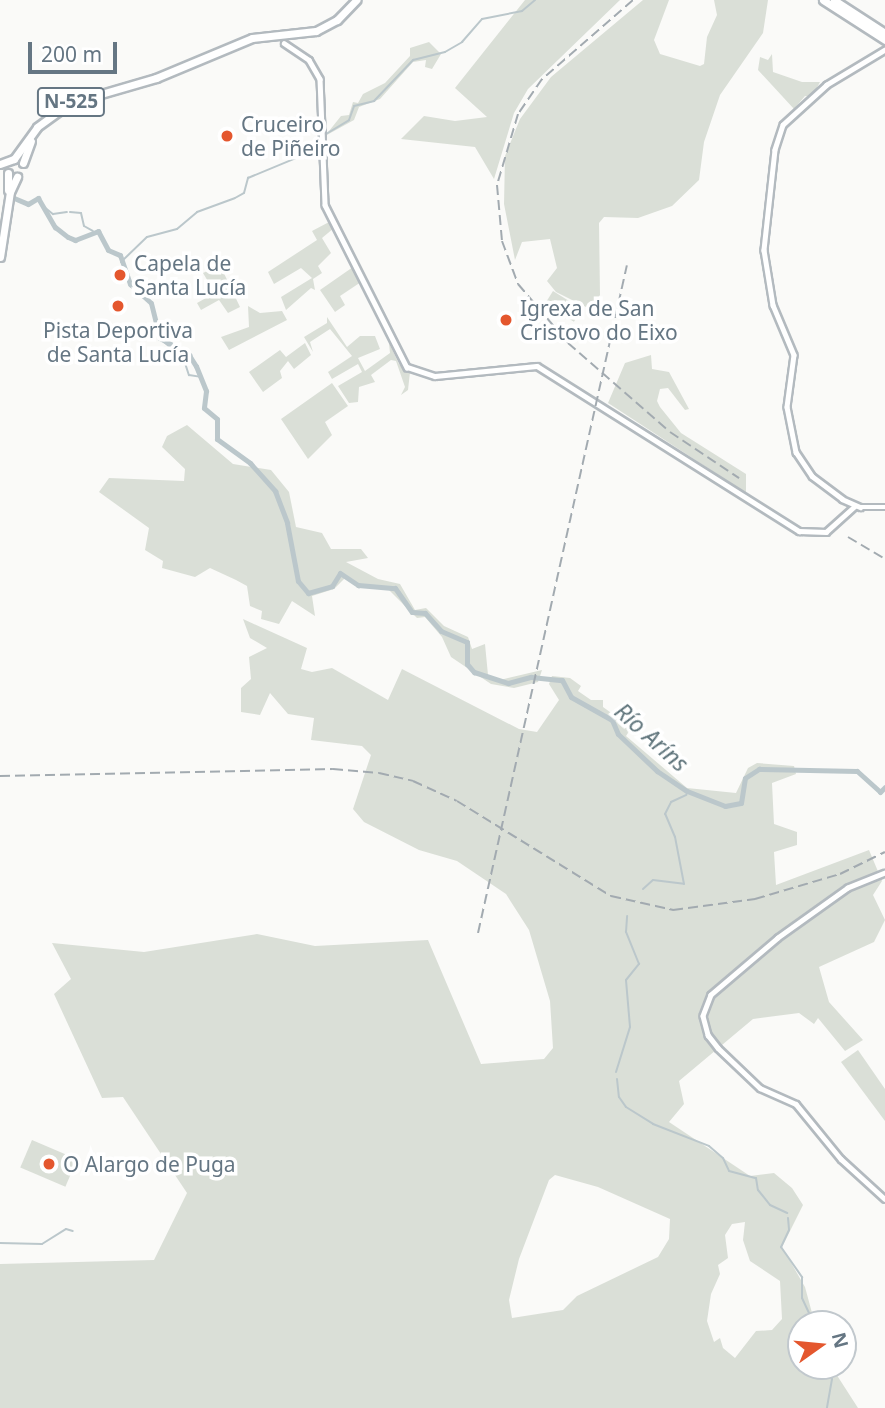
<!DOCTYPE html>
<html>
<head>
<meta charset="utf-8">
<style>
	body { margin:0 }
	#map { position:relative; width:885px; height:1408px; overflow:hidden; background:#fafaf8; font-family:"Noto Sans",sans-serif }
	div>[style] { position:absolute }
	[style*='--x'] { left:calc(var(--x)*1px); top:calc(var(--y)*1px); width:calc(var(--w)*1px); rotate:calc(var(--a)*1deg) }
	.green>* { inset:0; background:#dadfd7; transform-origin:0 0 }
	.stream>* { height:2px; margin:-1px; padding:0 1px; transform-origin:1px; border-radius:1px; background:#bbc7cb }
	.river>* { height:5px; margin:-2.5px; padding:0 2.5px; transform-origin:2.5px; border-radius:2.5px; background:#bbc7cb }
	.roads { filter:drop-shadow(2px 0 #b3babf) drop-shadow(-2px 0 #b3babf) drop-shadow(0 2px #b3babf) drop-shadow(0 -2px #b3babf) }
	.secondary>* { height:4.5px; margin:-2.25px; padding:0 2.25px; transform-origin:2.25px; border-radius:2.25px; background:#fff }
	.highway>* { height:7px; margin:-3.5px; padding:0 3.5px; transform-origin:3.5px; border-radius:3.5px; background:#fff }
	.rail>* { height:2px; margin-top:-1px; transform-origin:0; background:repeating-linear-gradient(90deg,#a2aab0 0 10px,transparent 0 15px) }
	.dots>* { width:19px; height:19px; translate:-50% -50%; box-sizing:border-box; border:4px solid #fff; border-radius:50% }
	span { translate:-50% -50%; white-space:nowrap; text-align:center; line-height:1.15; -webkit-text-stroke:7px #fff; paint-order:stroke }
	.shield-label span { padding:2px 5px; background:#fff; border:2px solid; border-radius:5px; -webkit-text-stroke-width:0 }
	.shield-label { font-size:19px; color:#657683; font-weight:700 }
	.poi-label { font-size:21px; color:#657683 }
	.left { translate:0 -50%; text-align:left }
	.water-label { font-size:23px; color:#60757c; font-style:italic }
	.north { position:absolute; left:787px; top:1310px; width:70px; height:70px; box-sizing:border-box; background:#fff; border:2px solid #c1c8cd; border-radius:50%; rotate:75deg; font-size:19px; font-weight:700; line-height:28px; text-align:center; color:#657683 }
	.north::after { content:''; display:block; margin:auto; width:24px; height:32px; background:#e4572e; clip-path:polygon(50% 0,100% 100%,50% 72%,0 100%) }
	.scale { position:absolute; left:28px; top:42px; width:89px; height:32px; box-sizing:border-box; border:4px solid #657683; border-top:0; padding-left:9px; font-size:21px; line-height:24px; white-space:nowrap; color:#657683; -webkit-text-stroke:5px #fff; paint-order:stroke }
</style>
</head>
<body>
<div id="map">
	<div class="green">
		<div style="clip-path:polygon(525px 0,620px 0,528px 89px,514px 113px,494px 179px,475px 147px,401px 139px,424px 116px,455px 121px,487px 117px,455px 88px)"></div>
		<div style="clip-path:polygon(643px 0,669px 0,654px 40px,660px 54px,700px 66px,704px 64px,707px 37px,717px 15px,714px 0,768px 0,763px 33px,720px 95px,704px 142px,699px 180px,672px 206px,638px 218px,604px 217px,599px 223px,600px 295px,590px 309px,556px 292px,547px 281px,557px 268px,550px 239px,522px 242px,515px 260px,504px 204px,505px 156px,520px 119px,551px 77px)"></div>
		<div style="clip-path:polygon(429px 42px,441px 54px,432px 69px,425px 67px,426px 60px,413px 62px,380px 99px,359px 107px,354px 120px,325px 136px,341px 116px,349px 115px,353px 102px,358px 103px,363px 94px,385px 83px,410px 56px,410px 48px)"></div>
		<div style="clip-path:polygon(772px 54px,773px 72px,802px 82px,820px 82px,812px 97px,805px 96px,794px 109px,758px 70px,760px 57px,768px 60px)"></div>
		<div style="clip-path:polygon(331px 221px,334px 228px,322px 238px,331px 253px,318px 266px,322px 273px,313px 279px,315px 290px,311px 288px,286px 310px,281px 297px,312px 278px,301px 268px,274px 284px,268px 272px,317px 240px,312px 231px)"></div>
		<div style="clip-path:polygon(220px 265px,240px 307px,228px 313px,219px 300px,201px 310px,197px 303px,215px 293px,203px 273px)"></div>
		<div style="clip-path:polygon(353px 267px,361px 282px,340px 296px,345px 305px,335px 312px,320px 290px)"></div>
		<div style="left:553px;top:291px;width:34px;height:15px;rotate:32deg"></div>
		<div style="clip-path:polygon(248px 306px,260px 313px,282px 311px,287px 320px,229px 350px,221px 337px,249px 327px)"></div>
		<div style="clip-path:polygon(327px 317px,347px 347px,360px 336px,375px 336px,380px 349px,358px 358px,365px 371px,390px 353px,389px 343px,399px 364px,410px 372px,408px 390px,401px 395px,405px 387px,396px 361px,391px 360px,371px 375px,375px 382px,359px 387px,358px 402px,349px 403px,338px 386px,362px 372px,358px 364px,332px 379px,328px 372px,352px 356px,330px 329px,310px 342px,313px 352px,304px 337px,327px 323px)"></div>
		<div style="clip-path:polygon(305px 343px,311px 355px,294px 369px,288px 361px,280px 371px,282px 378px,263px 392px,249px 372px,280px 350px,286px 357px)"></div>
		<div style="clip-path:polygon(651px 355px,652px 369px,669px 372px,689px 409px,685px 410px,668px 388px,660px 389px,657px 401px,660px 407px,681px 433px,746px 474px,746px 493px,608px 403px,625px 363px)"></div>
		<div style="clip-path:polygon(332px 383px,348px 406px,325px 422px,332px 435px,308px 459px,281px 419px)"></div>
		<div style="clip-path:polygon(187px 425px,233px 464px,271px 470px,289px 492px,296px 527px,322px 533px,331px 549px,361px 549px,368px 558px,346px 562px,378px 579px,400px 584px,415px 610px,426px 608px,444px 626px,468px 637px,472px 649px,485px 644px,488px 675px,500px 680px,542px 670px,538px 682px,514px 688px,491px 684px,451px 657px,442px 637px,425px 617px,417px 618px,389px 590px,358px 586px,346px 577px,334px 589px,312px 596px,315px 616px,292px 601px,279px 624px,261px 619px,262px 611px,250px 606px,247px 586px,236px 580px,210px 568px,195px 577px,162px 568px,163px 561px,145px 550px,149px 528px,99px 492px,109px 478px,184px 481px,185px 469px,162px 447px,167px 436px)"></div>
		<div style="clip-path:polygon(evenodd,243px 619px,307px 648px,301px 669px,312px 672px,332px 668px,388px 700px,402px 669px,519px 729px,537px 732px,559px 700px,549px 684px,552px 676px,570px 678px,581px 686px,578px 691px,591px 700px,603px 700px,603px 707px,621px 720px,647px 722px,635px 722px,626px 736px,687px 788px,736px 793px,748px 768px,757px 763px,794px 766px,796px 774px,772px 783px,774px 824px,797px 832px,797px 845px,774px 852px,776px 885px,869px 850px,882px 881px,873px 895px,885px 920px,874px 942px,819px 967px,829px 1002px,863px 1040px,845px 1051px,818px 1018px,814px 1024px,799px 1013px,753px 1019px,679px 1081px,684px 1104px,669px 1122px,750px 1176px,774px 1173px,792px 1188px,803px 1205px,782px 1247px,805px 1287px,815px 1324px,801px 1324px,801px 1366px,831px 1366px,858px 1408px,0 1408px,0 1264px,154px 1260px,187px 1193px,123px 1097px,102px 1098px,54px 994px,71px 979px,52px 943px,144px 952px,257px 934px,315px 946px,428px 940px,481px 1064px,544px 1059px,553px 1048px,550px 1001px,529px 930px,506px 894px,457px 861px,419px 850px,364px 822px,353px 809px,371px 755px,362px 746px,311px 740px,314px 718px,288px 714px,270px 693px,260px 715px,241px 712px,241px 688px,251px 679px,249px 657px,267px 648px,250px 638px,243px 619px,555px 1175px,598px 1187px,670px 1219px,669px 1239px,658px 1257px,577px 1296px,563px 1310px,512px 1318px,509px 1300px,519px 1259px,549px 1180px,555px 1175px,243px 619px,745px 1222px,743px 1240px,750px 1261px,780px 1281px,782px 1319px,772px 1330px,756px 1331px,735px 1358px,723px 1348px,720px 1338px,714px 1342px,707px 1321px,711px 1294px,720px 1274px,718px 1265px,728px 1258px,725px 1235px,732px 1224px,745px 1222px)"></div>
		<div style="clip-path:polygon(858px 1050px,885px 1089px,885px 1121px,841px 1062px)"></div>
		<div style="left:32px;top:1140px;width:49px;height:30px;rotate:23deg"></div>
	</div>
	<div class="stream">
		<div style="--x:326;--y:134;--w:27;--a:-31"></div>
		<div style="--x:349;--y:120;--w:15;--a:-70"></div>
		<div style="--x:354;--y:106;--w:21;--a:-14"></div>
		<div style="--x:374;--y:101;--w:57;--a:-46.4"></div>
		<div style="--x:413;--y:60;--w:33;--a:-14"></div>
		<div style="--x:445;--y:52;--w:20;--a:-30"></div>
		<div style="--x:462;--y:42;--w:30;--a:-49"></div>
		<div style="--x:482;--y:19;--w:41;--a:-11.3"></div>
		<div style="--x:522;--y:11;--w:17;--a:-40"></div>
		<div style="--x:43;--y:206;--w:13;--a:39"></div>
		<div style="--x:53;--y:214;--w:14;--a:-8"></div>
		<div style="--x:70;--y:212;--w:11;--a:5"></div>
		<div style="--x:81;--y:213;--w:13;--a:77"></div>
		<div style="--x:84;--y:226;--w:10;--a:29"></div>
		<div style="--x:121;--y:262;--w:36;--a:-44"></div>
		<div style="--x:147;--y:237;--w:31;--a:-15"></div>
		<div style="--x:177;--y:229;--w:26;--a:-40"></div>
		<div style="--x:197;--y:212;--w:40;--a:-20.2"></div>
		<div style="--x:235;--y:198;--w:10;--a:-29"></div>
		<div style="--x:244;--y:193;--w:16;--a:-75"></div>
		<div style="--x:248;--y:178;--w:57;--a:-22.5"></div>
		<div style="--x:301;--y:156;--w:24;--a:-42"></div>
		<div style="--x:160;--y:338;--w:33;--a:43"></div>
		<div style="--x:184;--y:360;--w:16;--a:72"></div>
		<div style="--x:189;--y:375;--w:12;--a:9"></div>
		<div style="--x:643;--y:889;--w:13;--a:-42"></div>
		<div style="--x:653;--y:880;--w:31;--a:7"></div>
		<div style="--x:684;--y:884;--w:48;--a:-100.8"></div>
		<div style="--x:675;--y:837;--w:25;--a:-113"></div>
		<div style="--x:665;--y:814;--w:13;--a:-63"></div>
		<div style="--x:671;--y:802;--w:17;--a:-25"></div>
		<div style="--x:616;--y:1072;--w:47;--a:-72.7"></div>
		<div style="--x:630;--y:1027;--w:47;--a:-94.9"></div>
		<div style="--x:626;--y:980;--w:21;--a:-51"></div>
		<div style="--x:639;--y:964;--w:35;--a:-112"></div>
		<div style="--x:626;--y:932;--w:16;--a:-86"></div>
		<div style="--x:617;--y:1079;--w:18;--a:84"></div>
		<div style="--x:619;--y:1097;--w:12;--a:55"></div>
		<div style="--x:626;--y:1107;--w:32;--a:32"></div>
		<div style="--x:653;--y:1124;--w:60;--a:21.4"></div>
		<div style="--x:709;--y:1146;--w:18;--a:41"></div>
		<div style="--x:723;--y:1158;--w:14;--a:65"></div>
		<div style="--x:729;--y:1171;--w:28;--a:15"></div>
		<div style="--x:756;--y:1178;--w:12;--a:81"></div>
		<div style="--x:758;--y:1190;--w:19;--a:51"></div>
		<div style="--x:770;--y:1205;--w:19;--a:25"></div>
		<div style="--x:788;--y:1218;--w:12;--a:85"></div>
		<div style="--x:789;--y:1230;--w:19;--a:115"></div>
		<div style="--x:781;--y:1247;--w:37;--a:55"></div>
		<div style="--x:802;--y:1277;--w:21;--a:90"></div>
		<div style="--x:802;--y:1298;--w:29;--a:65"></div>
		<div style="--x:0;--y:1243;--w:42;--a:1.4"></div>
		<div style="--x:42;--y:1244;--w:28;--a:-32"></div>
		<div style="--x:66;--y:1229;--w:7;--a:16"></div>
		<div style="--x:825;--y:1366;--w:15;--a:62"></div>
		<div style="--x:832;--y:1379;--w:29;--a:100"></div>
	</div>
	<div class="river">
		<div style="--x:14;--y:198;--w:15;--a:23"></div>
		<div style="--x:28;--y:204;--w:12;--a:-31"></div>
		<div style="--x:38;--y:198;--w:34;--a:60"></div>
		<div style="--x:55;--y:227;--w:16;--a:38"></div>
		<div style="--x:68;--y:237;--w:8;--a:23"></div>
		<div style="--x:75;--y:240;--w:25;--a:-21"></div>
		<div style="--x:98;--y:231;--w:21;--a:62"></div>
		<div style="--x:108;--y:250;--w:13;--a:23"></div>
		<div style="--x:120;--y:255;--w:31;--a:71"></div>
		<div style="--x:130;--y:284;--w:28;--a:42"></div>
		<div style="--x:151;--y:303;--w:36;--a:76"></div>
		<div style="--x:160;--y:338;--w:34;--a:30"></div>
		<div style="--x:189;--y:355;--w:13;--a:58"></div>
		<div style="--x:196;--y:366;--w:27;--a:68"></div>
		<div style="--x:206;--y:391;--w:17;--a:97"></div>
		<div style="--x:204;--y:408;--w:17;--a:40"></div>
		<div style="--x:217;--y:419;--w:20;--a:90"></div>
		<div style="--x:217;--y:439;--w:41;--a:36"></div>
		<div style="--x:250;--y:463;--w:38;--a:48"></div>
		<div style="--x:275;--y:491;--w:34;--a:69"></div>
		<div style="--x:287;--y:523;--w:59;--a:79.3"></div>
		<div style="--x:298;--y:581;--w:16;--a:50"></div>
		<div style="--x:308;--y:593;--w:25;--a:-16"></div>
		<div style="--x:332;--y:586;--w:15;--a:-58"></div>
		<div style="--x:340;--y:573;--w:22;--a:34"></div>
		<div style="--x:358;--y:585;--w:37;--a:5"></div>
		<div style="--x:395;--y:588;--w:29;--a:55"></div>
		<div style="--x:412;--y:612;--w:13;--a:4"></div>
		<div style="--x:425;--y:613;--w:24;--a:48"></div>
		<div style="--x:441;--y:631;--w:28;--a:23"></div>
		<div style="--x:467;--y:642;--w:22;--a:90"></div>
		<div style="--x:467;--y:664;--w:11;--a:49"></div>
		<div style="--x:474;--y:672;--w:36;--a:18"></div>
		<div style="--x:508;--y:683;--w:24;--a:-15"></div>
		<div style="--x:531;--y:677;--w:31;--a:6"></div>
		<div style="--x:562;--y:680;--w:19;--a:62"></div>
		<div style="--x:571;--y:697;--w:47;--a:29.3"></div>
		<div style="--x:612;--y:720;--w:15;--a:67"></div>
		<div style="--x:618;--y:734;--w:54;--a:43.5"></div>
		<div style="--x:657;--y:771;--w:36;--a:34"></div>
		<div style="--x:687;--y:791;--w:41;--a:21.5"></div>
		<div style="--x:725;--y:806;--w:16;--a:-11"></div>
		<div style="--x:741;--y:803;--w:25;--a:-81"></div>
		<div style="--x:745;--y:778;--w:17;--a:-33"></div>
		<div style="--x:759;--y:769;--w:98;--a:1.2"></div>
		<div style="--x:857;--y:771;--w:31;--a:42"></div>
		<div style="--x:880;--y:792;--w:7;--a:-45"></div>
	</div>
	<div class="roads">
		<div class="secondary">
			<div style="--x:284;--y:43;--w:30;--a:34"></div>
			<div style="--x:309;--y:60;--w:22;--a:60"></div>
			<div style="--x:320;--y:79;--w:126;--a:87.7"></div>
			<div style="--x:325;--y:205;--w:182;--a:63.2"></div>
			<div style="--x:407;--y:367;--w:29;--a:18"></div>
			<div style="--x:435;--y:376;--w:102;--a:-5.6"></div>
			<div style="--x:537;--y:366;--w:310;--a:32.2"></div>
			<div style="--x:799;--y:531;--w:27;--a:2"></div>
			<div style="--x:826;--y:532;--w:39;--a:-42"></div>
			<div style="--x:885;--y:50;--w:68;--a:148.9"></div>
			<div style="--x:827;--y:85;--w:59;--a:137.7"></div>
			<div style="--x:783;--y:125;--w:26;--a:108"></div>
			<div style="--x:775;--y:150;--w:101;--a:96.3"></div>
			<div style="--x:764;--y:250;--w:56;--a:80.7"></div>
			<div style="--x:773;--y:305;--w:54;--a:67.2"></div>
			<div style="--x:794;--y:355;--w:52;--a:97.7"></div>
			<div style="--x:787;--y:407;--w:46;--a:78.7"></div>
			<div style="--x:796;--y:452;--w:29;--a:56"></div>
			<div style="--x:812;--y:476;--w:38;--a:37"></div>
			<div style="--x:842;--y:499;--w:20;--a:24"></div>
			<div style="--x:860;--y:507;--w:25;--a:0"></div>
			<div style="--x:885;--y:873;--w:40;--a:158"></div>
			<div style="--x:848;--y:888;--w:86;--a:144.5"></div>
			<div style="--x:778;--y:938;--w:88;--a:139.6"></div>
			<div style="--x:711;--y:995;--w:22;--a:111"></div>
			<div style="--x:703;--y:1016;--w:20;--a:75"></div>
			<div style="--x:708;--y:1035;--w:16;--a:52"></div>
			<div style="--x:718;--y:1048;--w:58;--a:43.6"></div>
			<div style="--x:760;--y:1088;--w:39;--a:24"></div>
			<div style="--x:796;--y:1104;--w:71;--a:50.7"></div>
			<div style="--x:841;--y:1159;--w:59;--a:42.3"></div>
		</div>
		<div class="highway">
			<div style="--x:823;--y:0;--w:74;--a:32.8"></div>
			<div style="--x:834;--y:0;--w:61;--a:32.9"></div>
			<div style="--x:23;--y:163;--w:23;--a:-70"></div>
			<div style="--x:0;--y:164;--w:15;--a:-20"></div>
			<div style="--x:14;--y:159;--w:39;--a:-54"></div>
			<div style="--x:37;--y:127;--w:41;--a:-36"></div>
			<div style="--x:70;--y:103;--w:90;--a:-16.2"></div>
			<div style="--x:156;--y:78;--w:104;--a:-22.6"></div>
			<div style="--x:252;--y:38;--w:64;--a:-6.2"></div>
			<div style="--x:316;--y:31;--w:24;--a:-28"></div>
			<div style="--x:337;--y:20;--w:28;--a:-46"></div>
			<div style="--x:8;--y:190;--w:17;--a:-90"></div>
			<div style="--x:0;--y:257;--w:66;--a:-81.3"></div>
			<div style="--x:10;--y:192;--w:17;--a:-65"></div>
		</div>
	</div>
	<div class="rail">
		<div style="--x:633;--y:0;--w:121;--a:139"></div>
		<div style="--x:542;--y:79;--w:42;--a:124.4"></div>
		<div style="--x:518;--y:114;--w:74;--a:106.5"></div>
		<div style="--x:497;--y:185;--w:56;--a:84.9"></div>
		<div style="--x:502;--y:241;--w:46;--a:69.6"></div>
		<div style="--x:518;--y:284;--w:77;--a:49.7"></div>
		<div style="--x:568;--y:343;--w:135;--a:41.1"></div>
		<div style="--x:670;--y:432;--w:83;--a:33.7"></div>
		<div style="--x:848;--y:537;--w:43;--a:30.7"></div>
		<div style="--x:0;--y:776;--w:333;--a:-1.2"></div>
		<div style="--x:333;--y:769;--w:46;--a:5"></div>
		<div style="--x:379;--y:773;--w:35;--a:13"></div>
		<div style="--x:413;--y:781;--w:48;--a:24.4"></div>
		<div style="--x:457;--y:801;--w:181;--a:31.7"></div>
		<div style="--x:611;--y:896;--w:64;--a:12.7"></div>
		<div style="--x:673;--y:910;--w:83;--a:-7.6"></div>
		<div style="--x:755;--y:899;--w:89;--a:-16.4"></div>
		<div style="--x:840;--y:874;--w:50;--a:-26.1"></div>
		<div style="--x:478;--y:933;--w:684;--a:-77.43"></div>
	</div>
	<div class="dots">
		<div style="left:227px;top:136px;background:#e4572e"></div>
		<div style="left:120px;top:275px;background:#e4572e"></div>
		<div style="left:118px;top:306px;background:#e4572e"></div>
		<div style="left:506px;top:320px;background:#e4572e"></div>
		<div style="left:49px;top:1164px;background:#e4572e"></div>
	</div>
	<div class="shield-label">
		<span style="left:71px;top:102px">N-525</span>
	</div>
	<div class="poi-label">
		<span class="left" style="left:241px;top:136px">Cruceiro<br>de Piñeiro</span>
		<span class="left" style="left:134px;top:275px">Capela de<br>Santa Lucía</span>
		<span class="left" style="left:520px;top:320px">Igrexa de San<br>Cristovo do Eixo</span>
		<span style="left:118px;top:342px">Pista Deportiva<br>de Santa Lucía</span>
		<span class="left" style="left:63px;top:1164px">O Alargo de Puga</span>
	</div>
	<div class="water-label">
		<span style="left:652px;top:737px;rotate:42deg">Río Aríns</span>
	</div>
	<div class="north">N</div>
	<div class="scale">200 m</div>
</div>
</body>
</html>
